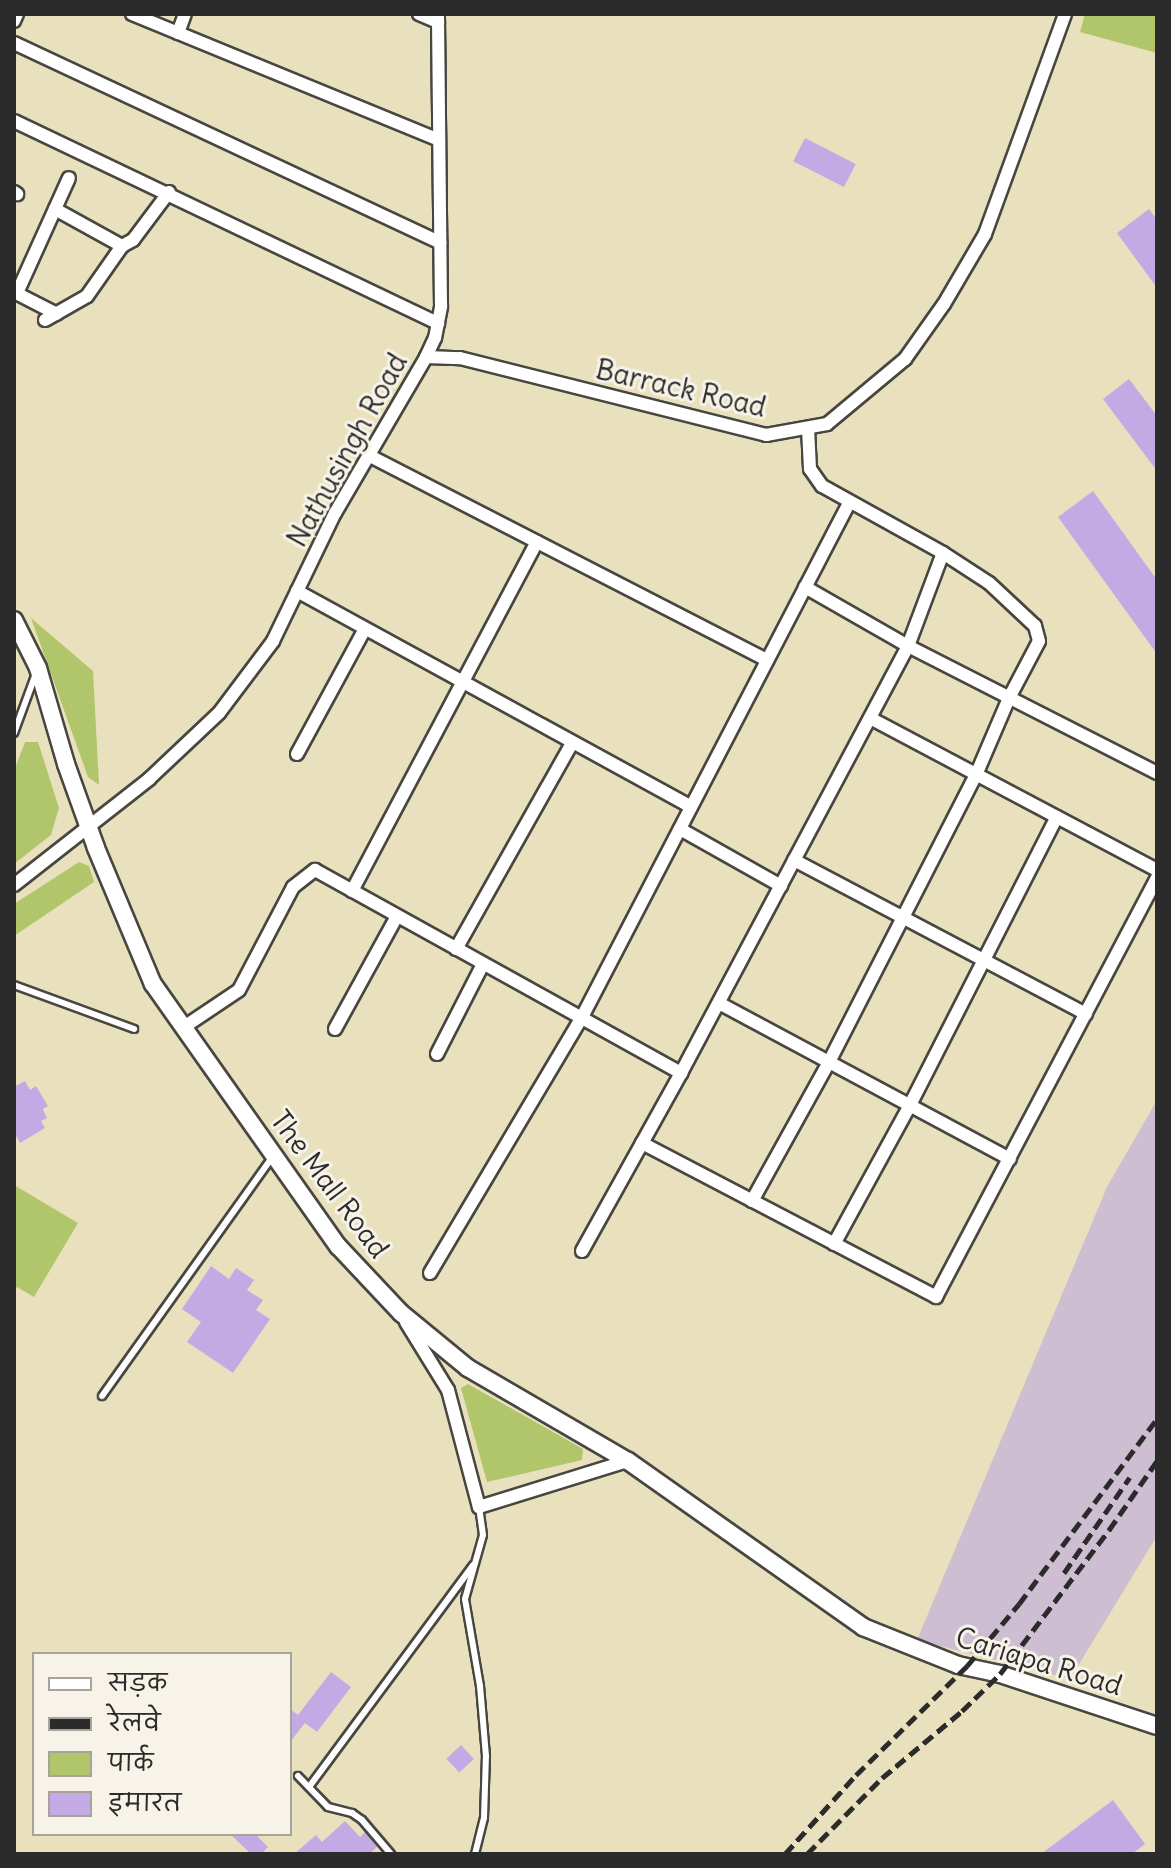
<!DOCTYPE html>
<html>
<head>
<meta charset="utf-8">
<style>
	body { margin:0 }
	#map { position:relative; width:1171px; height:1868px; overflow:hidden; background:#e9e1bd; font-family:Delius,"Playpen Sans Deva",sans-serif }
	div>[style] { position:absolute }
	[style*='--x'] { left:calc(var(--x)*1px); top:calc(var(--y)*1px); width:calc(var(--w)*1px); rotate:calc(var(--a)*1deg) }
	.industrial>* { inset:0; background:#cebed1 }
	.green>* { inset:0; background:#b1c66b }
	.building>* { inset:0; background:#c4aae4; transform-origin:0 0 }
	.roads { filter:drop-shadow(2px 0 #484641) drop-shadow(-2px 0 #484641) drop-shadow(0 2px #484641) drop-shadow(0 -2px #484641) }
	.service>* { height:6px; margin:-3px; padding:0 3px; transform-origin:3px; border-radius:3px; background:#fff }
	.minor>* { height:12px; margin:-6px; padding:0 6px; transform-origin:6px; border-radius:6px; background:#fff }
	.tertiary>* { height:16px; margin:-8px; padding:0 8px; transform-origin:8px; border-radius:8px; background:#fff }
	.rail>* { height:5px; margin-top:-2.5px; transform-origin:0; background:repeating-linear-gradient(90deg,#2b2b2b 0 12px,transparent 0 18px) }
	span { translate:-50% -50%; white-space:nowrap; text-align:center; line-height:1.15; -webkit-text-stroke:6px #f7f3e8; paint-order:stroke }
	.street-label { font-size:28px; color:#2b2b2b }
	.frame { position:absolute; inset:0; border:16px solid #2b2b2b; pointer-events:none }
	.legend { position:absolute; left:32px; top:1652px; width:260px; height:184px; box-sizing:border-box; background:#f7f3e8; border:2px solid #a5a39c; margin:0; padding:10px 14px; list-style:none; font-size:24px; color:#2b2b2b }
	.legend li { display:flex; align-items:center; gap:16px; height:40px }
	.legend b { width:40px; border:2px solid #a5a39c }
</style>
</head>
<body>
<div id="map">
	<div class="industrial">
		<div style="clip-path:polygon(1157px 1100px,1157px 1536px,1070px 1679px,917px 1640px,1107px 1187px)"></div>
	</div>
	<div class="green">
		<div style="clip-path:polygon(1085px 14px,1157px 14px,1157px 53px,1080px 32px)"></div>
		<div style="clip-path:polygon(31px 618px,93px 671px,99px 785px,88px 777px)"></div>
		<div style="clip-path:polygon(25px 742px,38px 742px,59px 808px,51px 835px,14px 864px,14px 771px)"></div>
		<div style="clip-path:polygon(79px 862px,89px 866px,94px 882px,14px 936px,14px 904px)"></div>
		<div style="clip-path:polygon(14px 1185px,78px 1223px,34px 1297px,17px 1287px,14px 1291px)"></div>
		<div style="clip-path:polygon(468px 1384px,583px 1449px,582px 1460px,487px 1482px,461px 1388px)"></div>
	</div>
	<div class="building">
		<div style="left:805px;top:138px;width:57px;height:26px;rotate:27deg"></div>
		<div style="clip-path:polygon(1149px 209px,1157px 220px,1157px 288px,1117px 233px)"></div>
		<div style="clip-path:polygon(1129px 379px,1157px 416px,1157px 471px,1103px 399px)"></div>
		<div style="clip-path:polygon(1093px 491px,1157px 580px,1157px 654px,1058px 517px)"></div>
		<div style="clip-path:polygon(25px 1081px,30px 1090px,36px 1086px,48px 1106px,43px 1109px,47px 1118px,41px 1121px,45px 1128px,20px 1143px,14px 1132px,14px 1087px)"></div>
		<div style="clip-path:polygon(211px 1266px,229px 1279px,236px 1268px,254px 1280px,247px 1290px,263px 1300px,256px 1310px,270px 1319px,233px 1373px,187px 1342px,201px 1322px,182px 1309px)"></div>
		<div style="clip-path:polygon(331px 1672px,351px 1687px,317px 1732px,305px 1723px,290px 1742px,290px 1709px,298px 1715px)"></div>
		<div style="left:461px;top:1745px;width:19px;height:20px;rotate:47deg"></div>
		<div style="clip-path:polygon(1113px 1800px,1145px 1844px,1132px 1854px,1041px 1854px)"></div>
		<div style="clip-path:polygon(345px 1821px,360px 1837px,365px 1832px,377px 1847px,369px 1854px,294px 1854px,316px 1835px,322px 1842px)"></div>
		<div style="clip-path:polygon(230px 1834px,255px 1834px,268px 1847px,261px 1854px,251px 1854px)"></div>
	</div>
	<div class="roads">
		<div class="service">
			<div style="--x:14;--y:733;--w:61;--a:-69.8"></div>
			<div style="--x:14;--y:985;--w:128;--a:20.1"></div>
			<div style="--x:102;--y:1396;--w:292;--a:-54.5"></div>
			<div style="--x:298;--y:1776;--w:43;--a:45.9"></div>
			<div style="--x:328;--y:1807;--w:25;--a:14"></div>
			<div style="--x:352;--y:1813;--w:12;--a:35"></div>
			<div style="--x:362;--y:1820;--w:45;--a:49.5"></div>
			<div style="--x:309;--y:1787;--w:276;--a:-53.5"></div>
			<div style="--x:475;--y:1854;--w:37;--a:-76"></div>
			<div style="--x:484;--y:1818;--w:62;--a:-88.2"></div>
			<div style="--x:486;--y:1756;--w:70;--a:-94.9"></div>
			<div style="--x:480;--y:1686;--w:88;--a:-99.8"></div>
			<div style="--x:465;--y:1599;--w:66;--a:-74.3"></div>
			<div style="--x:483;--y:1535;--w:28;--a:-98"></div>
		</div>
		<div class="minor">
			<div style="--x:132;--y:14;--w:332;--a:22.3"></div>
			<div style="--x:419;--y:14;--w:21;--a:23"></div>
			<div style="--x:14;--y:21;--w:8;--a:-67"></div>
			<div style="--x:178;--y:33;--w:20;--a:-70"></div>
			<div style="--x:14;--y:43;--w:471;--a:25.1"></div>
			<div style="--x:14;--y:121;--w:470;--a:25.5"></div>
			<div style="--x:14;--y:192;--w:4;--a:34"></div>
			<div style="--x:55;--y:209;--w:77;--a:28.9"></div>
			<div style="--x:14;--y:292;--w:48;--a:27.1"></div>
			<div style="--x:17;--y:293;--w:126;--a:-65.7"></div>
			<div style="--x:45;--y:320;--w:48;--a:-29.7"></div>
			<div style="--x:87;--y:296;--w:61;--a:-55"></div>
			<div style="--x:122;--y:246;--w:13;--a:-29"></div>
			<div style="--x:133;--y:240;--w:60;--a:-53.1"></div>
			<div style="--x:426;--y:357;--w:34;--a:2"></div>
			<div style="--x:460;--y:358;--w:316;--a:14.1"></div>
			<div style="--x:766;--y:435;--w:62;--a:-10.2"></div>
			<div style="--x:827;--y:424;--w:102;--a:-39.8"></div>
			<div style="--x:905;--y:359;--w:67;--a:-54.7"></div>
			<div style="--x:944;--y:304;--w:81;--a:-59.6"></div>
			<div style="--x:985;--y:234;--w:234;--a:-70"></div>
			<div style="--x:368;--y:455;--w:449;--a:27.2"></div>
			<div style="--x:805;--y:587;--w:119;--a:29.8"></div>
			<div style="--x:908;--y:646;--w:280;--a:27"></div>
			<div style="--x:297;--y:591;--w:449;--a:28.7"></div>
			<div style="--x:870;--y:718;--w:325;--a:27.9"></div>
			<div style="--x:297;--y:754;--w:142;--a:-61.5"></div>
			<div style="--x:680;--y:829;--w:116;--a:29.4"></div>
			<div style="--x:794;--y:860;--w:330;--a:27.8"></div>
			<div style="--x:14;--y:885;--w:172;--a:-38.1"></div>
			<div style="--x:149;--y:779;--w:96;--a:-43.3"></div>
			<div style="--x:219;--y:713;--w:90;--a:-53.1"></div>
			<div style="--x:273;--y:641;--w:142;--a:-64.2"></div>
			<div style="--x:335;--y:513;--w:181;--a:-59.7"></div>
			<div style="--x:426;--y:357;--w:21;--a:-65"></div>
			<div style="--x:435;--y:338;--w:33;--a:-79"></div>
			<div style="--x:441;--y:306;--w:292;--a:-90.6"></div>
			<div style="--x:352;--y:891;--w:395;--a:-62.1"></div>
			<div style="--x:456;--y:949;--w:236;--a:-60.6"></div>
			<div style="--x:719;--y:1003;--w:330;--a:28.2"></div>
			<div style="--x:184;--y:1027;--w:66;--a:-33.9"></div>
			<div style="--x:239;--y:990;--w:116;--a:-62.3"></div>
			<div style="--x:293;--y:887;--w:28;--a:-38"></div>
			<div style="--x:315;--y:870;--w:419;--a:29"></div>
			<div style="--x:335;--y:1029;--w:129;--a:-61.2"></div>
			<div style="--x:437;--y:1054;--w:101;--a:-62.9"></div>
			<div style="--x:642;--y:1143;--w:332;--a:27.6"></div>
			<div style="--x:936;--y:1297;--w:474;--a:-62.2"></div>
			<div style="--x:752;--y:1201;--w:159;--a:-61"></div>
			<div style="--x:829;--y:1062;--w:322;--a:-62.9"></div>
			<div style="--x:976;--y:775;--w:84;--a:-66.8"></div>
			<div style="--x:1009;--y:698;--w:64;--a:-62.2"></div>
			<div style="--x:1039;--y:641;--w:16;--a:-105"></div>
			<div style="--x:1035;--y:626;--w:63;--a:-136.9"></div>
			<div style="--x:989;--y:583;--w:55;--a:-146.9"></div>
			<div style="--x:943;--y:553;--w:138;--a:-151"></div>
			<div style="--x:822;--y:486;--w:21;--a:-125"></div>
			<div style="--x:810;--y:469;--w:41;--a:-92.8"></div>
			<div style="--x:834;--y:1244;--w:158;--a:-61.3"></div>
			<div style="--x:910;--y:1105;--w:323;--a:-63"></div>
			<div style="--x:582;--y:1251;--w:204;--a:-60.9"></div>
			<div style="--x:681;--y:1073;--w:484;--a:-62"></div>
			<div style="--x:908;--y:646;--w:99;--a:-69.4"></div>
			<div style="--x:430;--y:1273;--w:295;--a:-59.3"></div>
			<div style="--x:581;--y:1019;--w:581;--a:-62.55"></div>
			<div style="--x:406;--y:1322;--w:80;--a:58.3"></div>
			<div style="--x:448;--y:1390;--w:121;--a:75.2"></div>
			<div style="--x:479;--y:1507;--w:156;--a:-17.2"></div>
		</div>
		<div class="tertiary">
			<div style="--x:14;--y:620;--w:54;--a:63.4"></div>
			<div style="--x:38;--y:668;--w:100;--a:73.7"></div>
			<div style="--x:66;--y:764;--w:89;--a:70.3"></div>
			<div style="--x:96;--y:848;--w:147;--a:67.3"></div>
			<div style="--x:153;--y:984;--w:321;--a:54.8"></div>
			<div style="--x:338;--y:1246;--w:92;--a:46.8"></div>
			<div style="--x:401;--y:1313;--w:87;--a:39.4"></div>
			<div style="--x:468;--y:1368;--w:185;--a:30.2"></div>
			<div style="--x:628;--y:1461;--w:288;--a:35.2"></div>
			<div style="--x:863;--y:1627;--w:102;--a:21.8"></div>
			<div style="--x:958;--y:1665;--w:43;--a:12.1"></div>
			<div style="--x:1000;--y:1674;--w:165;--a:18.3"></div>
		</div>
	</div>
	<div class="rail">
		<div style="--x:1064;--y:1573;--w:116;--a:-55.5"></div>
		<div style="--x:785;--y:1854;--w:106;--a:-48.1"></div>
		<div style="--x:856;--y:1775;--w:156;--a:-44.5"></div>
		<div style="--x:967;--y:1666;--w:81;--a:-50"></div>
		<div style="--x:1019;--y:1604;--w:231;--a:-53.3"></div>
		<div style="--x:807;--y:1854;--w:107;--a:-45.4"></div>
		<div style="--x:882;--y:1778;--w:104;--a:-39.9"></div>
		<div style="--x:962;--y:1711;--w:53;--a:-44.2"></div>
		<div style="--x:1000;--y:1674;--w:181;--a:-52.9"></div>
		<div style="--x:1109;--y:1530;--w:84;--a:-55.2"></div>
	</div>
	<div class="street-label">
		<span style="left:681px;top:388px;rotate:13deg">Barrack Road</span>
		<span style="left:347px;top:450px;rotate:-61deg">Nathusingh Road</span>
		<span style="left:330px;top:1184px;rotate:53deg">The Mall Road</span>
		<span style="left:1039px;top:1661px;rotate:17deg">Cariapa Road</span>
	</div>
	<div class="frame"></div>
	<ul class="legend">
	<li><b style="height:10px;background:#fff"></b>सड़क</li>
	<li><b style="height:10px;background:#2b2b2b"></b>रेलवे</li>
	<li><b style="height:22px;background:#b1c66b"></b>पार्क</li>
	<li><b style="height:22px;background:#c4aae4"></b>इमारत</li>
	</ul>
</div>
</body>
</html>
